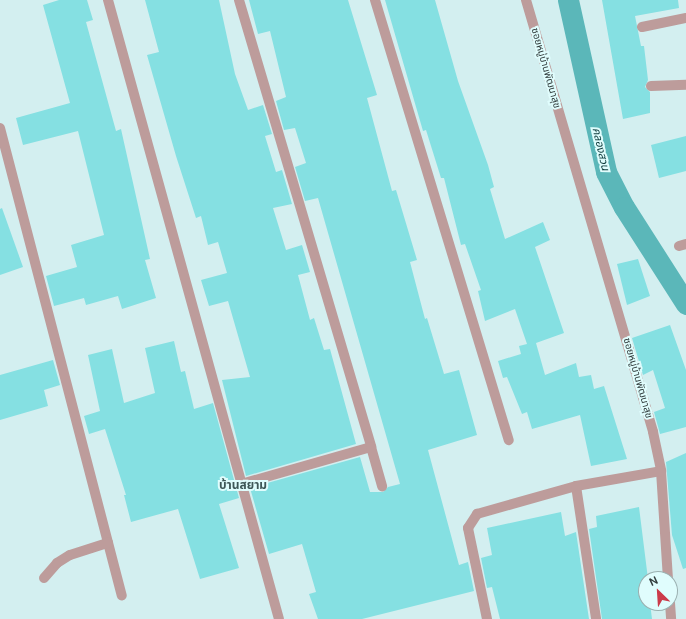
<!DOCTYPE html>
<html>
<head>
<meta charset="utf-8">
<style>
	body { margin:0 }
	#map { position:relative; width:686px; height:619px; overflow:hidden; background:#d3eff0; font-family:"DM Sans","Noto Sans Thai",sans-serif }
	div>[style] { position:absolute }
	[style*='--x'] { left:calc(var(--x)*1px); top:calc(var(--y)*1px); width:calc(var(--w)*1px); rotate:calc(var(--a)*1deg) }
	.canal>* { height:21px; margin:-10.5px; padding:0 10.5px; transform-origin:10.5px; border-radius:10.5px; background:#5bb7b9 }
	.building>* { inset:0; background:#85e0e2 }
	.minor>* { height:10px; margin:-5px; padding:0 5px; transform-origin:5px; border-radius:5px; background:#bd9c9b }
	span { translate:-50% -50%; white-space:nowrap; text-align:center; line-height:1.15; -webkit-text-stroke:4px #e0fdfd; paint-order:stroke }
	.street-label { font-size:10px; color:#313c3c }
	.water-label { font-size:11px; color:#0b3839; font-style:italic }
	.quarter-label { font-size:12px; color:#3e5757; font-weight:700 }
	.north { position:absolute; left:638px; top:571px; width:40px; height:40px; box-sizing:border-box; background:#e0fdfd; border:1px solid #9ab0b0; border-radius:50%; rotate:335deg; font-size:11px; font-weight:700; line-height:16px; text-align:center; color:#313c3c }
	.north::after { content:''; display:block; margin:auto; width:14px; height:18px; background:#cb3b4a; clip-path:polygon(50% 0,100% 100%,50% 72%,0 100%) }
</style>
</head>
<body>
<div id="map">
	<div class="canal">
		<div style="--x:568;--y:0;--w:176;--a:77.5"></div>
		<div style="--x:606;--y:172;--w:39;--a:63"></div>
		<div style="--x:624;--y:207;--w:115;--a:57.4"></div>
	</div>
	<div class="building">
		<div style="clip-path:polygon(59px 0,87px 0,93px 20px,86px 22px,116px 131px,121px 129px,150px 259px,145px 260px,156px 298px,122px 309px,118px 296px,86px 305px,84px 298px,54px 306px,46px 276px,77px 267px,71px 245px,104px 235px,78px 131px,23px 145px,16px 118px,70px 103px,43px 5px)"></div>
		<div style="clip-path:polygon(145px 0,219px 0,235px 74px,248px 110px,263px 105px,272px 134px,265px 136px,276px 172px,282px 170px,292px 204px,273px 208px,286px 250px,302px 245px,310px 272px,298px 275px,310px 320px,314px 318px,324px 350px,330px 349px,356px 444px,246px 476px,222px 380px,250px 377px,228px 301px,209px 306px,201px 280px,227px 273px,218px 242px,208px 245px,201px 216px,196px 218px,176px 156px,147px 55px,159px 52px)"></div>
		<div style="clip-path:polygon(249px 0,348px 0,377px 95px,367px 98px,392px 191px,396px 190px,417px 260px,410px 262px,425px 319px,427px 318px,444px 374px,459px 370px,477px 435px,428px 450px,459px 565px,468px 562px,474px 591px,362px 619px,318px 619px,309px 594px,316px 592px,302px 544px,269px 554px,250px 488px,360px 457px,370px 492px,383px 492px,388px 487px,400px 484px,318px 198px,305px 201px,295px 167px,306px 163px,295px 128px,284px 130px,276px 101px,286px 97px,270px 31px,258px 34px)"></div>
		<div style="clip-path:polygon(385px 0,435px 0,458px 81px,488px 165px,494px 187px,490px 189px,505px 239px,543px 222px,550px 240px,535px 247px,564px 333px,536px 343px,545px 375px,576px 363px,579px 377px,591px 375px,594px 389px,604px 386px,627px 459px,591px 466px,580px 415px,532px 429px,527px 412px,522px 414px,507px 377px,503px 378px,498px 361px,521px 354px,519px 346px,527px 344px,515px 309px,485px 321px,478px 291px,481px 290px,465px 244px,461px 245px,444px 178px,441px 178px,426px 130px,423px 131px)"></div>
		<div style="clip-path:polygon(602px 0,678px 0,679px 8px,635px 16px,641px 46px,644px 46px,648px 80px,645px 87px,650px 92px,650px 113px,623px 119px)"></div>
		<div style="clip-path:polygon(686px 136px,686px 171px,659px 178px,651px 145px)"></div>
		<div style="clip-path:polygon(2px 208px,23px 267px,0 275px,0 209px)"></div>
		<div style="clip-path:polygon(638px 259px,650px 296px,627px 305px,617px 264px)"></div>
		<div style="clip-path:polygon(670px 325px,686px 370px,686px 427px,660px 434px,654px 412px,665px 408px,653px 370px,643px 375px,632px 338px)"></div>
		<div style="clip-path:polygon(174px 341px,181px 372px,185px 371px,194px 409px,213px 403px,239px 498px,219px 504px,239px 568px,200px 579px,178px 509px,131px 522px,124px 495px,126px 495px,105px 429px,89px 434px,84px 416px,100px 411px,88px 355px,112px 349px,124px 403px,155px 393px,145px 348px)"></div>
		<div style="clip-path:polygon(53px 360px,60px 385px,44px 390px,48px 406px,0 420px,0 375px)"></div>
		<div style="clip-path:polygon(686px 453px,686px 568px,683px 569px,672px 535px,666px 462px)"></div>
		<div style="clip-path:polygon(639px 507px,648px 579px,646px 603px,650px 603px,652px 619px,602px 619px,589px 529px,597px 527px,596px 516px)"></div>
		<div style="clip-path:polygon(561px 512px,565px 536px,576px 532px,589px 619px,500px 619px,492px 587px,487px 588px,481px 558px,492px 555px,487px 528px)"></div>
	</div>
	<div class="minor">
		<div style="--x:108;--y:0;--w:642;--a:74.56"></div>
		<div style="--x:239;--y:0;--w:466;--a:73.5"></div>
		<div style="--x:371;--y:447;--w:135;--a:164.1"></div>
		<div style="--x:375;--y:0;--w:460;--a:73.1"></div>
		<div style="--x:526;--y:0;--w:450;--a:73.6"></div>
		<div style="--x:653;--y:432;--w:40;--a:78"></div>
		<div style="--x:661;--y:471;--w:108;--a:86.3"></div>
		<div style="--x:642;--y:27;--w:45;--a:-11.6"></div>
		<div style="--x:651;--y:86;--w:35;--a:-2"></div>
		<div style="--x:0;--y:128;--w:483;--a:75.4"></div>
		<div style="--x:679;--y:246;--w:7;--a:-16"></div>
		<div style="--x:371;--y:447;--w:41;--a:74.2"></div>
		<div style="--x:576;--y:486;--w:134;--a:81.4"></div>
		<div style="--x:44;--y:578;--w:20;--a:-49"></div>
		<div style="--x:57;--y:563;--w:15;--a:-32"></div>
		<div style="--x:70;--y:555;--w:40;--a:-18"></div>
		<div style="--x:670;--y:603;--w:16;--a:86"></div>
		<div style="--x:487;--y:619;--w:93;--a:-101.8"></div>
		<div style="--x:468;--y:528;--w:17;--a:-57"></div>
		<div style="--x:477;--y:514;--w:103;--a:-15.8"></div>
		<div style="--x:576;--y:486;--w:86;--a:-10"></div>
	</div>
	<div class="street-label">
		<span style="left:546px;top:68px;rotate:74deg">ซอยหมู่บ้านพัฒนาสุข</span>
		<span style="left:638px;top:378px;rotate:74deg">ซอยหมู่บ้านพัฒนาสุข</span>
	</div>
	<div class="water-label">
		<span style="left:601px;top:149px;rotate:77deg">คลองสวน</span>
	</div>
	<div class="quarter-label">
		<span style="left:243px;top:486px">บ้านสยาม</span>
	</div>
	<div class="north">N</div>
</div>
</body>
</html>
